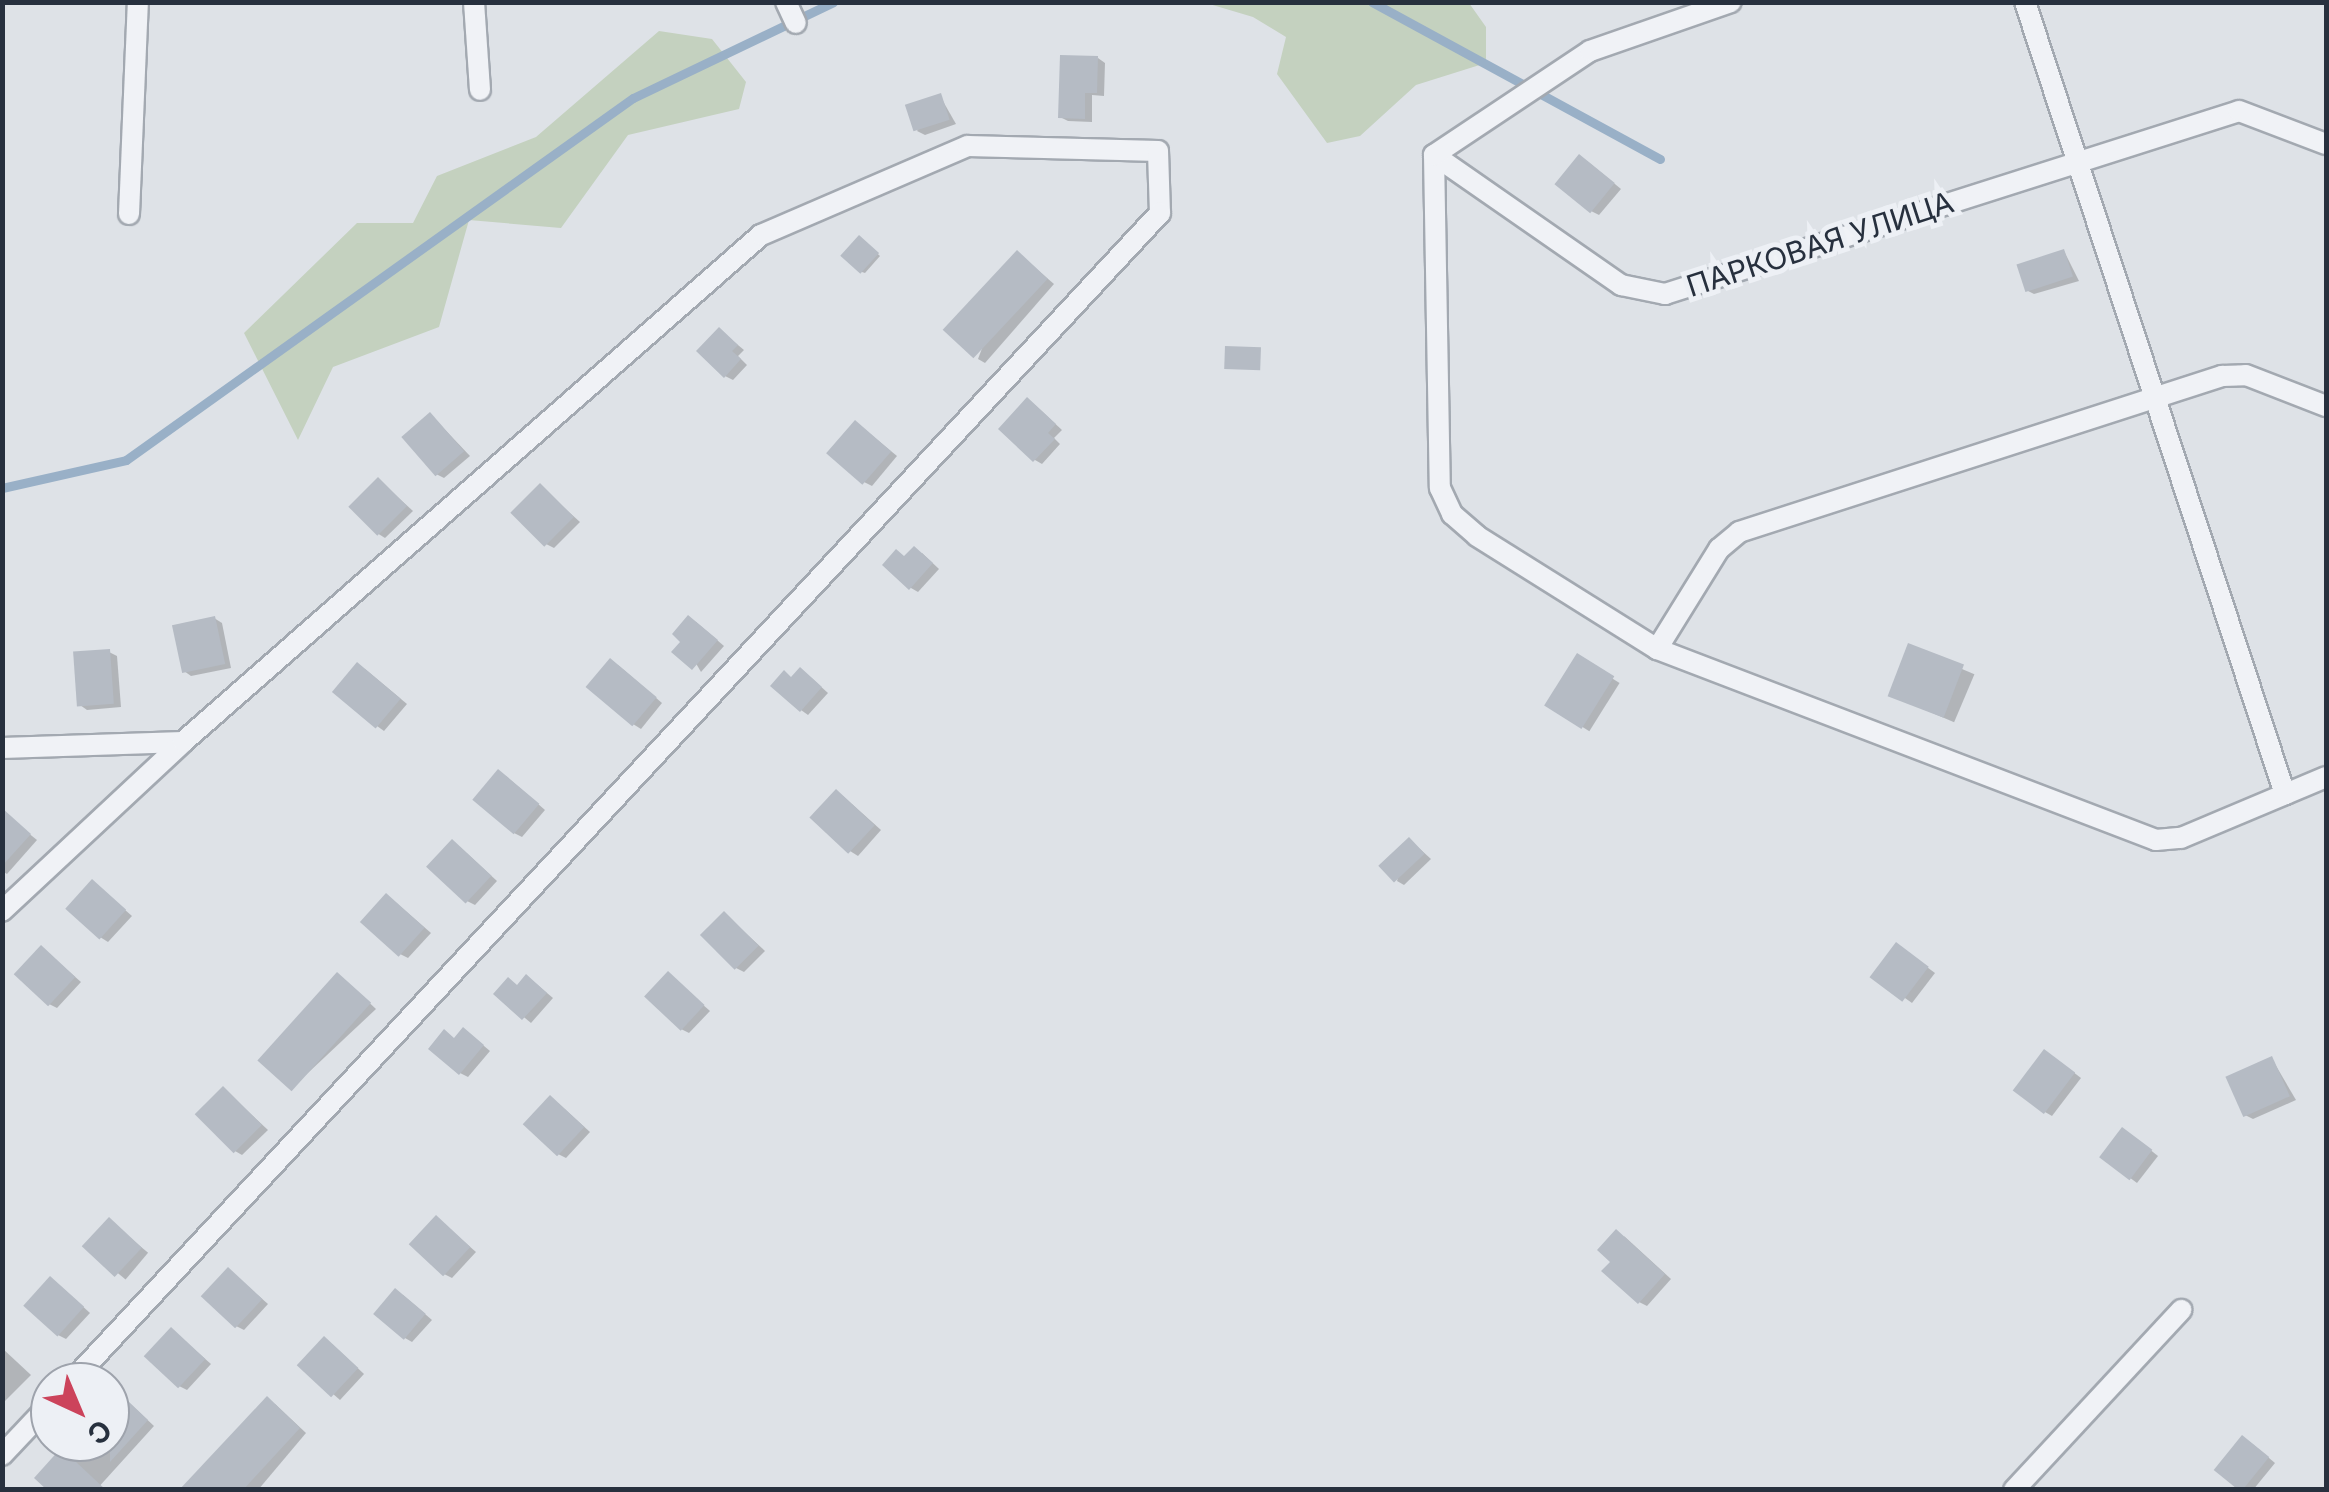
<!DOCTYPE html>
<html>
<head>
<meta charset="utf-8">
<style>
	body { margin:0 }
	#map { position:relative; width:2329px; height:1492px; overflow:hidden; background:#dee2e7; font-family:Inter,sans-serif }
	div>[style] { position:absolute }
	[style*='--x'] { left:calc(var(--x)*1px); top:calc(var(--y)*1px); width:calc(var(--w)*1px); rotate:calc(var(--a)*1deg) }
	.green>* { inset:0; background:#c4d1bf }
	.shadow>* { inset:0; background:#0003; transform-origin:0 0 }
	.stream>* { height:9px; margin:-4.5px; padding:0 4.5px; transform-origin:4.5px; border-radius:4.5px; background:#99b0c7 }
	.building>* { inset:0; background:#b5bbc4; transform-origin:0 0 }
	.roads { filter:drop-shadow(2px 0 #a3a9b1) drop-shadow(-2px 0 #a3a9b1) drop-shadow(0 2px #a3a9b1) drop-shadow(0 -2px #a3a9b1) }
	.street>* { height:20px; margin:-10px; padding:0 10px; transform-origin:10px; border-radius:10px; background:#f0f2f6 }
	span { translate:-50% -50%; white-space:nowrap; text-align:center; line-height:1.15; -webkit-text-stroke:10px #edf0f5; paint-order:stroke }
	.street-label { font-size:30px; color:#27303e }
	.frame { position:absolute; inset:0; border:5px solid #27303e; pointer-events:none }
	.north { position:absolute; left:30px; top:1362px; width:100px; height:100px; box-sizing:border-box; background:#edf0f5; border:2px solid #9ea3ac; border-radius:50%; rotate:136deg; font-size:28px; font-weight:700; line-height:40px; text-align:center; color:#27303e }
	.north::after { content:''; display:block; margin:auto; width:35px; height:45px; background:#cc435b; clip-path:polygon(50% 0,100% 100%,50% 72%,0 100%) }
</style>
</head>
<body>
<div id="map">
	<div class="green">
		<div style="clip-path:polygon(1206px 3px,1469px 3px,1486px 27px,1486px 63px,1416px 85px,1360px 136px,1327px 143px,1277px 74px,1286px 37px,1253px 17px)"></div>
		<div style="clip-path:polygon(659px 31px,712px 39px,746px 82px,739px 109px,628px 135px,561px 228px,469px 220px,439px 327px,333px 367px,298px 440px,244px 333px,357px 223px,413px 223px,437px 176px,536px 137px)"></div>
	</div>
	<div class="shadow">
		<div style="clip-path:polygon(1098px 58px,1105px 63px,1104px 96px,1092px 95px,1092px 122px,1068px 121px,1060px 117px)"></div>
		<div style="clip-path:polygon(940px 96px,956px 124px,925px 135px,917px 131px)"></div>
		<div style="clip-path:polygon(1587px 161px,1621px 189px,1599px 215px,1591px 211px)"></div>
		<div style="clip-path:polygon(862px 240px,880px 256px,865px 273px,862px 272px)"></div>
		<div style="clip-path:polygon(2064px 251px,2079px 281px,2034px 294px,2026px 290px)"></div>
		<div style="clip-path:polygon(1018px 253px,1054px 284px,985px 363px,978px 359px)"></div>
		<div style="clip-path:polygon(720px 330px,744px 350px,738px 356px,747px 365px,733px 380px,725px 376px)"></div>
		<div style="clip-path:polygon(1035px 405px,1062px 430px,1054px 438px,1060px 444px,1042px 464px,1035px 460px)"></div>
		<div style="clip-path:polygon(431px 415px,470px 456px,444px 478px,436px 474px)"></div>
		<div style="clip-path:polygon(863px 428px,897px 456px,872px 486px,864px 482px)"></div>
		<div style="clip-path:polygon(379px 480px,413px 511px,385px 538px,377px 533px)"></div>
		<div style="clip-path:polygon(540px 486px,580px 522px,554px 548px,546px 544px)"></div>
		<div style="clip-path:polygon(922px 553px,939px 569px,918px 592px,911px 588px,906px 558px)"></div>
		<div style="clip-path:polygon(214px 618px,222px 623px,231px 668px,191px 676px,184px 671px)"></div>
		<div style="clip-path:polygon(696px 622px,724px 646px,701px 672px,683px 641px)"></div>
		<div style="left:1910px;top:647px;width:70px;height:52px;rotate:23deg"></div>
		<div style="clip-path:polygon(109px 652px,117px 656px,121px 707px,87px 710px,80px 705px)"></div>
		<div style="left:1578px;top:657px;width:49px;height:57px;rotate:32deg"></div>
		<div style="clip-path:polygon(618px 665px,662px 703px,641px 729px,633px 724px)"></div>
		<div style="clip-path:polygon(365px 669px,407px 704px,384px 731px,377px 726px)"></div>
		<div style="clip-path:polygon(808px 675px,828px 693px,808px 715px,801px 710px,793px 678px)"></div>
		<div style="clip-path:polygon(506px 776px,545px 810px,522px 837px,514px 833px)"></div>
		<div style="clip-path:polygon(843px 796px,881px 830px,858px 856px,850px 851px)"></div>
		<div style="clip-path:polygon(2px 812px,37px 840px,7px 874px,2px 871px)"></div>
		<div style="clip-path:polygon(1410px 840px,1431px 859px,1404px 885px,1397px 881px)"></div>
		<div style="clip-path:polygon(460px 847px,497px 881px,475px 905px,467px 901px)"></div>
		<div style="clip-path:polygon(93px 882px,132px 916px,108px 942px,100px 937px)"></div>
		<div style="clip-path:polygon(394px 901px,431px 933px,408px 958px,400px 954px)"></div>
		<div style="clip-path:polygon(725px 914px,765px 951px,744px 972px,736px 968px)"></div>
		<div style="clip-path:polygon(42px 948px,81px 982px,57px 1008px,49px 1004px)"></div>
		<div style="clip-path:polygon(1904px 950px,1935px 973px,1912px 1003px,1874px 976px)"></div>
		<div style="clip-path:polygon(668px 974px,710px 1011px,689px 1033px,681px 1029px)"></div>
		<div style="clip-path:polygon(345px 980px,376px 1009px,293px 1087px,285px 1083px)"></div>
		<div style="clip-path:polygon(534px 982px,553px 998px,531px 1023px,496px 994px)"></div>
		<div style="clip-path:polygon(471px 1035px,490px 1051px,468px 1077px,460px 1073px,456px 1040px)"></div>
		<div style="clip-path:polygon(2052px 1056px,2081px 1078px,2052px 1116px,2045px 1112px)"></div>
		<div style="clip-path:polygon(2272px 1059px,2296px 1100px,2253px 1119px,2245px 1115px)"></div>
		<div style="clip-path:polygon(224px 1089px,268px 1130px,242px 1155px,235px 1151px)"></div>
		<div style="clip-path:polygon(558px 1103px,590px 1132px,566px 1158px,558px 1154px)"></div>
		<div style="clip-path:polygon(2130px 1134px,2158px 1156px,2137px 1183px,2102px 1157px)"></div>
		<div style="clip-path:polygon(437px 1218px,476px 1252px,452px 1278px,444px 1274px)"></div>
		<div style="left:109px;top:1220px;width:51px;height:35px;rotate:40deg"></div>
		<div style="clip-path:polygon(1624px 1236px,1671px 1279px,1647px 1306px,1639px 1302px)"></div>
		<div style="clip-path:polygon(229px 1270px,268px 1304px,244px 1330px,236px 1326px)"></div>
		<div style="clip-path:polygon(58px 1284px,90px 1313px,66px 1339px,58px 1335px)"></div>
		<div style="clip-path:polygon(403px 1295px,432px 1320px,412px 1342px,405px 1338px)"></div>
		<div style="clip-path:polygon(172px 1330px,211px 1364px,187px 1390px,179px 1386px)"></div>
		<div style="clip-path:polygon(332px 1344px,364px 1374px,340px 1400px,301px 1366px)"></div>
		<div style="clip-path:polygon(2px 1348px,31px 1375px,2px 1404px)"></div>
		<div style="clip-path:polygon(122px 1396px,154px 1426px,96px 1490px,38px 1478px,70px 1442px,110px 1442px,110px 1397px)"></div>
		<div style="clip-path:polygon(275px 1404px,306px 1433px,258px 1490px,201px 1490px)"></div>
		<div style="clip-path:polygon(2250px 1442px,2275px 1463px,2253px 1490px,2241px 1490px,2216px 1469px)"></div>
	</div>
	<div class="stream">
		<div style="--x:1372;--y:2;--w:328;--a:28.6"></div>
		<div style="--x:2;--y:488;--w:127;--a:-12.7"></div>
		<div style="--x:126;--y:460;--w:623;--a:-35.53"></div>
		<div style="--x:633;--y:98;--w:222;--a:-25.6"></div>
	</div>
	<div class="building">
		<div style="clip-path:polygon(1060px 55px,1098px 56px,1097px 93px,1085px 93px,1085px 119px,1058px 118px)"></div>
		<div style="left:941px;top:93px;width:28px;height:38px;rotate:72deg"></div>
		<div style="left:1579px;top:154px;width:46px;height:39px;rotate:39deg"></div>
		<div style="left:859px;top:235px;width:27px;height:28px;rotate:42deg"></div>
		<div style="left:2064px;top:249px;width:29px;height:50px;rotate:72deg"></div>
		<div style="left:1017px;top:250px;width:42px;height:109px;rotate:43deg"></div>
		<div style="clip-path:polygon(719px 327px,738px 345px,732px 351px,741px 359px,724px 378px,696px 351px)"></div>
		<div style="left:1225px;top:346px;width:36px;height:23px;rotate:2deg"></div>
		<div style="clip-path:polygon(1027px 397px,1056px 424px,1048px 433px,1055px 439px,1033px 462px,998px 429px)"></div>
		<div style="left:430px;top:412px;width:52px;height:38px;rotate:49deg"></div>
		<div style="left:855px;top:420px;width:48px;height:44px;rotate:41deg"></div>
		<div style="left:378px;top:477px;width:41px;height:42px;rotate:45deg"></div>
		<div style="left:540px;top:483px;width:48px;height:42px;rotate:45deg"></div>
		<div style="clip-path:polygon(914px 546px,933px 563px,909px 590px,882px 565px,896px 549px,904px 556px)"></div>
		<div style="clip-path:polygon(688px 615px,718px 640px,692px 670px,671px 652px,680px 642px,672px 634px)"></div>
		<div style="left:215px;top:616px;width:49px;height:44px;rotate:78deg"></div>
		<div style="left:1908px;top:643px;width:60px;height:57px;rotate:21deg"></div>
		<div style="left:110px;top:649px;width:55px;height:37px;rotate:86deg"></div>
		<div style="left:1577px;top:653px;width:44px;height:62px;rotate:32deg"></div>
		<div style="left:610px;top:658px;width:61px;height:38px;rotate:40deg"></div>
		<div style="left:357px;top:662px;width:57px;height:39px;rotate:40deg"></div>
		<div style="clip-path:polygon(800px 667px,822px 687px,800px 712px,770px 686px,784px 670px,791px 677px)"></div>
		<div style="left:498px;top:769px;width:54px;height:40px;rotate:40deg"></div>
		<div style="left:836px;top:789px;width:53px;height:39px;rotate:43deg"></div>
		<div style="clip-path:polygon(2px 808px,31px 834px,2px 866px)"></div>
		<div style="left:1409px;top:837px;width:23px;height:42px;rotate:47deg"></div>
		<div style="left:452px;top:839px;width:54px;height:38px;rotate:43deg"></div>
		<div style="left:92px;top:879px;width:46px;height:40px;rotate:42deg"></div>
		<div style="left:386px;top:893px;width:52px;height:39px;rotate:42deg"></div>
		<div style="left:724px;top:911px;width:49px;height:34px;rotate:45deg"></div>
		<div style="left:1896px;top:942px;width:41px;height:44px;rotate:37deg"></div>
		<div style="left:41px;top:945px;width:47px;height:40px;rotate:43deg"></div>
		<div style="left:668px;top:971px;width:50px;height:35px;rotate:43deg"></div>
		<div style="left:337px;top:972px;width:46px;height:119px;rotate:42deg"></div>
		<div style="clip-path:polygon(526px 974px,547px 993px,522px 1020px,493px 994px,508px 977px,517px 985px)"></div>
		<div style="clip-path:polygon(463px 1027px,484px 1045px,459px 1075px,428px 1049px,444px 1029px,454px 1038px)"></div>
		<div style="left:2044px;top:1049px;width:39px;height:52px;rotate:37deg"></div>
		<div style="left:2272px;top:1056px;width:44px;height:51px;rotate:66deg"></div>
		<div style="left:223px;top:1086px;width:55px;height:40px;rotate:45deg"></div>
		<div style="left:550px;top:1095px;width:47px;height:40px;rotate:43deg"></div>
		<div style="left:2122px;top:1127px;width:38px;height:38px;rotate:37deg"></div>
		<div style="left:436px;top:1215px;width:47px;height:40px;rotate:43deg"></div>
		<div style="left:109px;top:1217px;width:45px;height:40px;rotate:43deg"></div>
		<div style="clip-path:polygon(1616px 1229px,1665px 1274px,1638px 1304px,1601px 1271px,1610px 1262px,1597px 1250px)"></div>
		<div style="left:228px;top:1267px;width:47px;height:40px;rotate:43deg"></div>
		<div style="left:50px;top:1276px;width:46px;height:40px;rotate:42deg"></div>
		<div style="left:395px;top:1288px;width:40px;height:34px;rotate:40deg"></div>
		<div style="left:171px;top:1327px;width:47px;height:40px;rotate:43deg"></div>
		<div style="left:324px;top:1336px;width:47px;height:40px;rotate:43deg"></div>
		<div style="clip-path:polygon(110px 1384px,148px 1420px,110px 1462px)"></div>
		<div style="clip-path:polygon(267px 1396px,300px 1428px,243px 1490px,179px 1490px)"></div>
		<div style="left:2242px;top:1435px;width:35px;height:45px;rotate:39deg"></div>
		<div style="clip-path:polygon(61px 1448px,106px 1490px,47px 1490px,34px 1478px)"></div>
	</div>
	<div class="roads">
		<div class="street">
			<div style="--x:474;--y:2;--w:88;--a:86.1"></div>
			<div style="--x:786;--y:2;--w:23;--a:65"></div>
			<div style="--x:2025;--y:2;--w:834;--a:71.83"></div>
			<div style="--x:1434;--y:155;--w:333;--a:89"></div>
			<div style="--x:1440;--y:488;--w:29;--a:65"></div>
			<div style="--x:1452;--y:514;--w:33;--a:41"></div>
			<div style="--x:1477;--y:536;--w:213;--a:32.1"></div>
			<div style="--x:1657;--y:649;--w:534;--a:20.95"></div>
			<div style="--x:2156;--y:840;--w:25;--a:-5"></div>
			<div style="--x:2181;--y:838;--w:157;--a:-22.8"></div>
			<div style="--x:1434;--y:155;--w:228;--a:34.8"></div>
			<div style="--x:1621;--y:285;--w:45;--a:11.6"></div>
			<div style="--x:1665;--y:294;--w:602;--a:-17.68"></div>
			<div style="--x:2239;--y:111;--w:93;--a:20.8"></div>
			<div style="--x:1434;--y:155;--w:187;--a:-33.7"></div>
			<div style="--x:1590;--y:51;--w:149;--a:-19.2"></div>
			<div style="--x:129;--y:214;--w:212;--a:-87.6"></div>
			<div style="--x:1657;--y:649;--w:118;--a:-58.2"></div>
			<div style="--x:1719;--y:549;--w:26;--a:-40"></div>
			<div style="--x:1739;--y:532;--w:508;--a:-17.9"></div>
			<div style="--x:2222;--y:376;--w:24;--a:-2"></div>
			<div style="--x:2246;--y:375;--w:86;--a:21.2"></div>
			<div style="--x:2;--y:748;--w:181;--a:-1.9"></div>
			<div style="--x:2;--y:911;--w:248;--a:-43"></div>
			<div style="--x:183;--y:742;--w:769;--a:-41.26"></div>
			<div style="--x:761;--y:235;--w:225;--a:-23.3"></div>
			<div style="--x:968;--y:146;--w:190;--a:1.5"></div>
			<div style="--x:1158;--y:151;--w:62;--a:88.2"></div>
			<div style="--x:1160;--y:213;--w:1598;--a:132.97"></div>
			<div style="--x:2;--y:1455;--w:70;--a:-46.7"></div>
			<div style="--x:2014;--y:1490;--w:246;--a:-47.1"></div>
		</div>
	</div>
	<div class="street-label">
		<span style="left:1820px;top:244px;rotate:-18deg">ПАРКОВАЯ УЛИЦА</span>
	</div>
	<div class="frame"></div>
	<div class="north">С</div>
</div>
</body>
</html>
